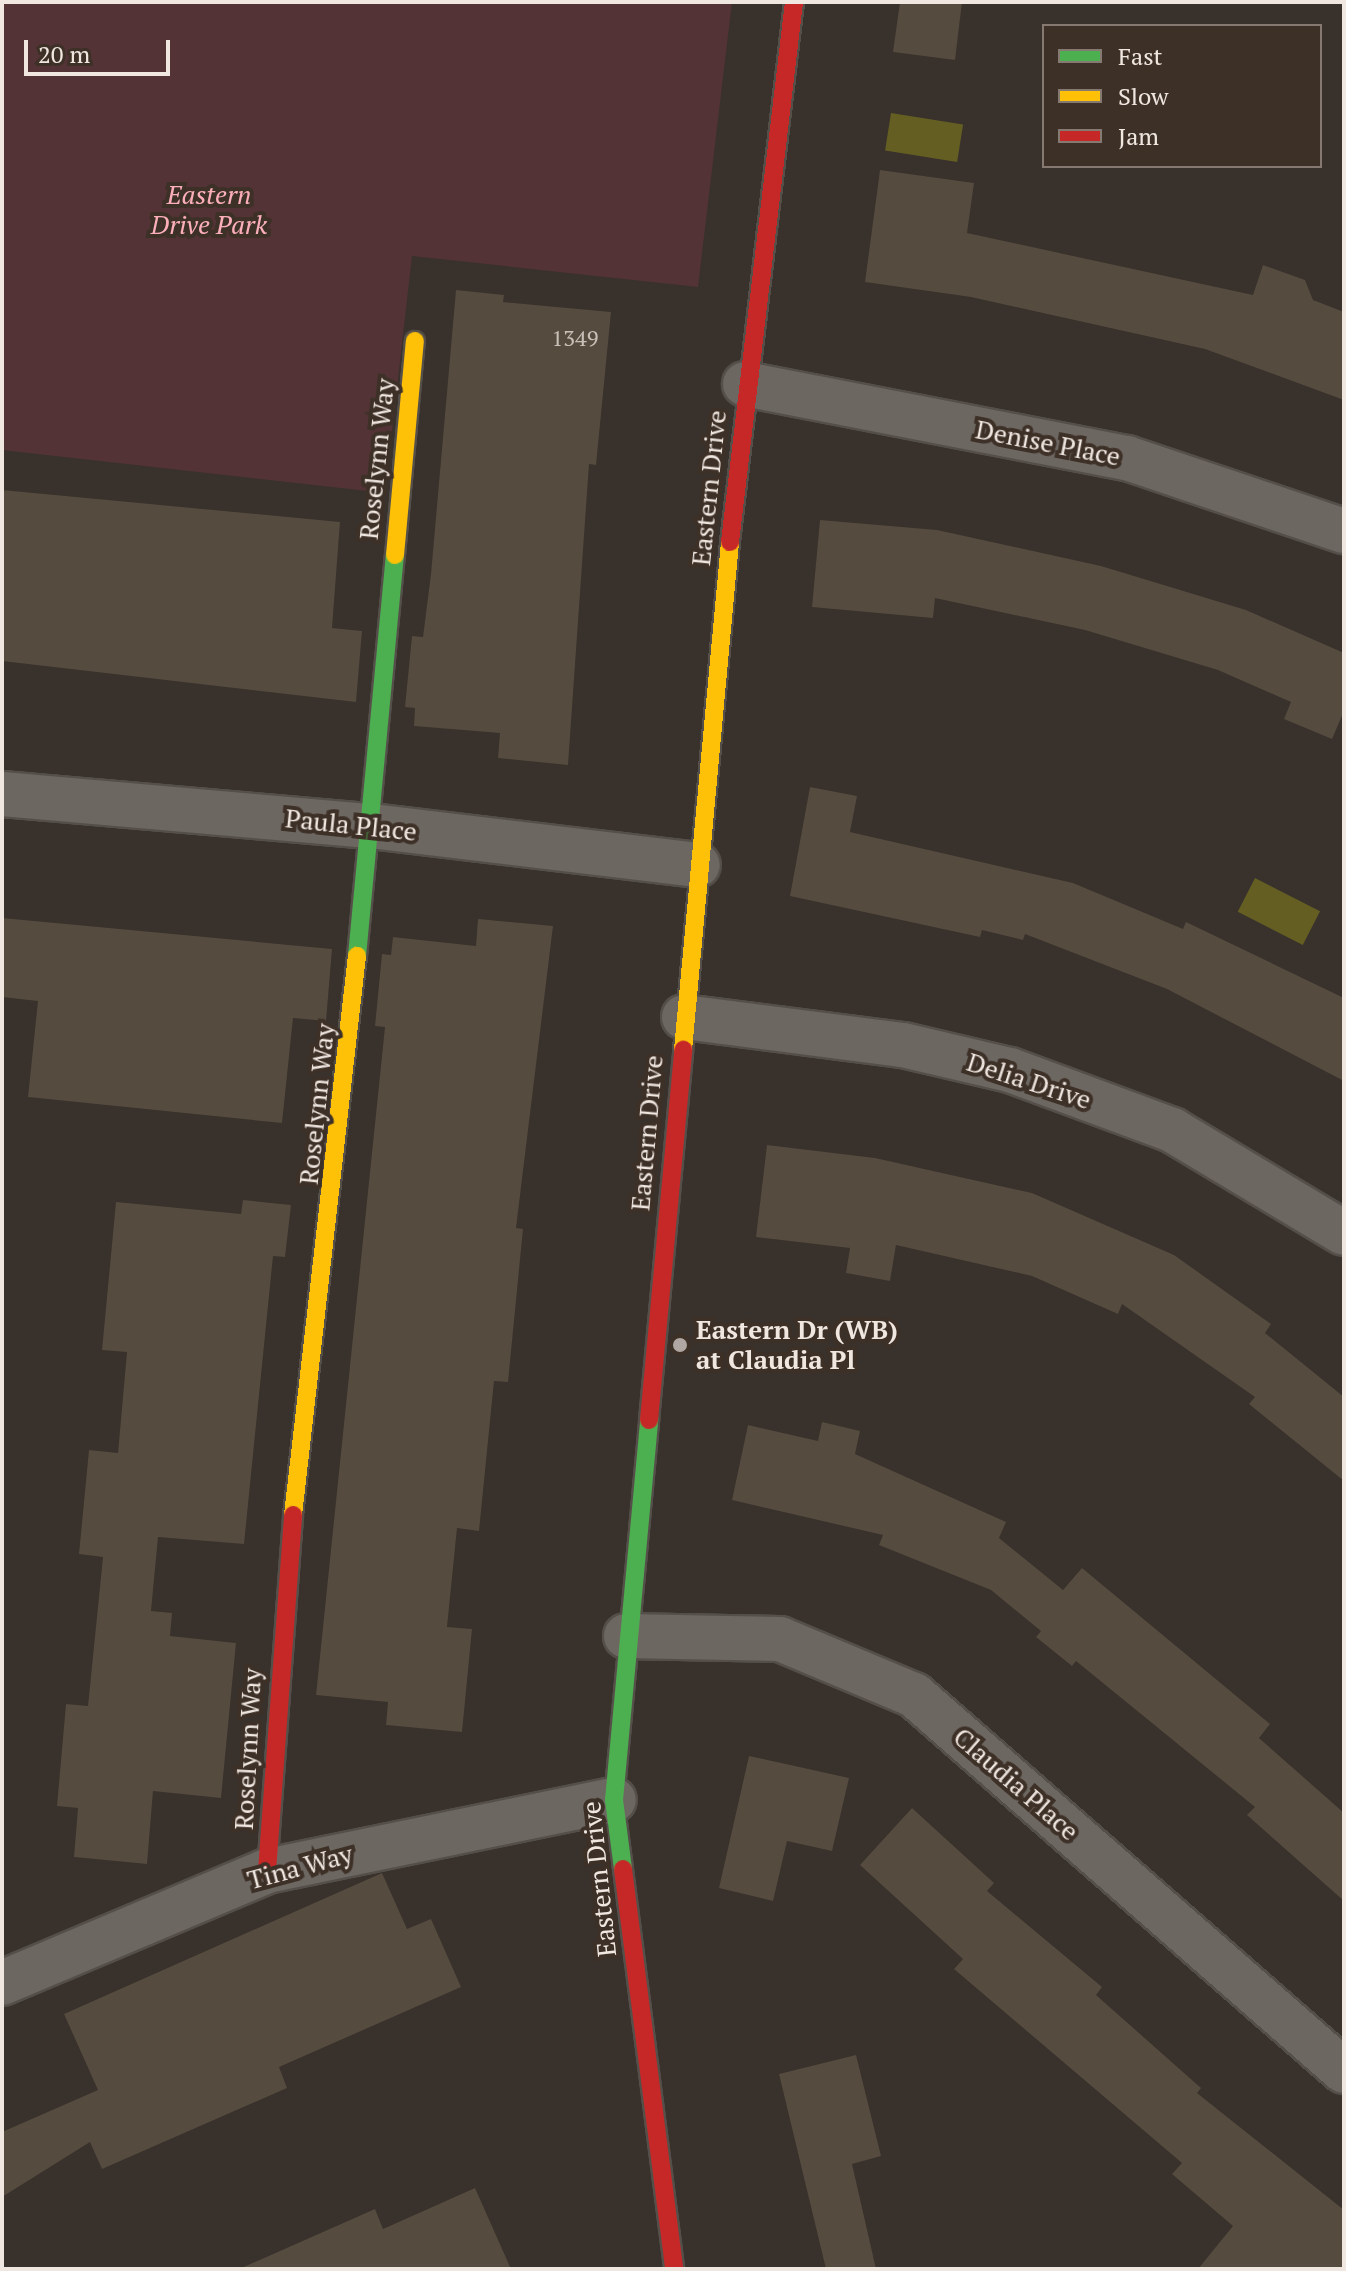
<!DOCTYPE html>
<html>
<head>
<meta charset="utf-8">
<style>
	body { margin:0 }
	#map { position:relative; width:1346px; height:2271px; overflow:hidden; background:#38312c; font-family:"PT Serif",serif }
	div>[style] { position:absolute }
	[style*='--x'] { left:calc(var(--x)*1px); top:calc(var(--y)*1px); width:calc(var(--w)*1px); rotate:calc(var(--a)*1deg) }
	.green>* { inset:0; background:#533336 }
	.water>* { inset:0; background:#645e23; transform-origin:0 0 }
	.building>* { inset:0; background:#554b3e }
	.roads { filter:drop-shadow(2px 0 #554f4a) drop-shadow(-2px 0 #554f4a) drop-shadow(0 2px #554f4a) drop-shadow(0 -2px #554f4a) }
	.street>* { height:44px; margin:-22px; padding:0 22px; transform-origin:22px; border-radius:22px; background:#6d6762 }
	.fast>* { height:18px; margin:-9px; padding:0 9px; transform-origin:9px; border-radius:9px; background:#4caf50 }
	.slow>* { height:18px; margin:-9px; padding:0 9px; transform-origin:9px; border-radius:9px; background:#ffc107 }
	.jam>* { height:18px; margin:-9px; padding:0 9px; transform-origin:9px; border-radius:9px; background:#c62828 }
	.dots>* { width:22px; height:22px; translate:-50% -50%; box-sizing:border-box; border:4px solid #3d3027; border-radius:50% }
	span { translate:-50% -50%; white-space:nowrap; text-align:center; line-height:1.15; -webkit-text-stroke:8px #3d3027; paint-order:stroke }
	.number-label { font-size:22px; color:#c9c0b8 }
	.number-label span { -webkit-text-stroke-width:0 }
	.park-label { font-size:26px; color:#fcafb9; font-style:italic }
	.street-label { font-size:26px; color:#f0e7e1 }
	.poi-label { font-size:26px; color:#f0e7e1; font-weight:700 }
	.left { translate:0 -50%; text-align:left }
	.frame { position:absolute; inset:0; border:4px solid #f0e7e1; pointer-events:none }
	.legend { position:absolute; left:1042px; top:24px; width:280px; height:144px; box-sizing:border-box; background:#3d3027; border:2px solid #857971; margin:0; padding:10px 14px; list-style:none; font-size:24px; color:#f0e7e1 }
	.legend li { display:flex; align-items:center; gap:16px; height:40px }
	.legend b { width:40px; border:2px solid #857971 }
	.scale { position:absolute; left:24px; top:40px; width:146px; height:36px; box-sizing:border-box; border:4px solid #f0e7e1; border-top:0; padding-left:10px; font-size:24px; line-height:28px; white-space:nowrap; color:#f0e7e1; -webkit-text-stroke:6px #3d3027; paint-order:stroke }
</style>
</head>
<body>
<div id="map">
	<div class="green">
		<div style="clip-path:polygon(2px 2px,732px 2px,698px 287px,412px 256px,385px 493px,2px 450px)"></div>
	</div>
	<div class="water">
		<div style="left:891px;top:113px;width:73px;height:38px;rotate:9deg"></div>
		<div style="left:1255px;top:878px;width:73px;height:38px;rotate:27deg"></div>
	</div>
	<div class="building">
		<div style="clip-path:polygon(900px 2px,962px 2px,955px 60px,893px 52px)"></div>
		<div style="clip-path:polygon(880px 170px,974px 183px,967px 233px,1253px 295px,1263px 265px,1305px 280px,1313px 300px,1344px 312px,1344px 400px,1205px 349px,971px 297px,865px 282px)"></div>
		<div style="clip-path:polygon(456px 290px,504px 295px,503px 302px,611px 312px,596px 465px,589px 464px,568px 765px,498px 758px,500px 733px,414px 726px,415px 708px,405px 707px,412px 636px,423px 637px,431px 574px)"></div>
		<div style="clip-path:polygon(2px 490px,340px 522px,332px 628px,362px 631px,356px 702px,2px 661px)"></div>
		<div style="clip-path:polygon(820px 520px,937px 530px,1101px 566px,1246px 610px,1344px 653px,1344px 711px,1332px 739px,1284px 719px,1291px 702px,1218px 670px,1085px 630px,935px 598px,933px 618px,812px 607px)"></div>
		<div style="clip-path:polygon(810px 787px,857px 796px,850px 832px,1073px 883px,1183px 929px,1186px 922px,1344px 998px,1344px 1081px,1167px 989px,1025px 934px,1023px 940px,982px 930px,980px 937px,790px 896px)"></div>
		<div style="clip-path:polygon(2px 918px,332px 949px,326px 1021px,293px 1018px,282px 1123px,28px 1097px,38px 1001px,2px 997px)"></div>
		<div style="clip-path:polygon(478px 919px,553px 926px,516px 1228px,523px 1229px,508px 1382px,494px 1381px,479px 1531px,457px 1528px,447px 1627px,472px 1629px,462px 1732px,386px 1725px,388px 1702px,316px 1695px,385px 1027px,375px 1026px,382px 954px,391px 955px,393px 937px,476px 946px)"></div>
		<div style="clip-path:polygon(767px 1145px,875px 1158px,1032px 1193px,1174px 1255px,1271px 1324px,1265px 1333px,1344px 1397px,1344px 1481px,1249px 1404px,1255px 1397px,1122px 1304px,1118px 1314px,1032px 1276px,896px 1245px,890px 1281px,846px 1273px,850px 1248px,756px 1237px)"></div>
		<div style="clip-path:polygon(243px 1200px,291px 1205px,285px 1257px,273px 1256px,244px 1544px,158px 1537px,151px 1611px,172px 1613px,170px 1636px,236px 1643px,221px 1798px,153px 1791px,147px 1864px,74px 1857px,78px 1808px,57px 1806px,66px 1704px,88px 1706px,103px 1557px,79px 1554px,89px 1450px,118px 1453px,127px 1352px,102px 1350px,116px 1202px,241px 1214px)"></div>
		<div style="clip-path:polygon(822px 1422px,860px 1431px,855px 1454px,1006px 1522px,999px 1538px,1063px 1590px,1082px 1568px,1270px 1724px,1259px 1738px,1344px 1813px,1344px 1901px,1247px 1815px,1255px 1807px,1076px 1661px,1072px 1666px,1036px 1637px,1041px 1631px,991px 1590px,879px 1545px,883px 1535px,732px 1500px,748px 1425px,818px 1441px)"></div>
		<div style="clip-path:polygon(749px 1756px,849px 1778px,832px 1851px,787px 1841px,773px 1901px,719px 1888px)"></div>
		<div style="clip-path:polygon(912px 1808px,994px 1883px,987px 1891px,1102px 1987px,1096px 1995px,1201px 2088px,1197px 2093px,1344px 2210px,1344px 2269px,1198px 2269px,1233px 2226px,1172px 2174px,1182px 2163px,954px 1969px,963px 1959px,860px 1865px)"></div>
		<div style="clip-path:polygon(382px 1873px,407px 1929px,431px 1919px,461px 1987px,279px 2067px,287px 2088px,102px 2169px,90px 2142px,2px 2197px,2px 2132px,98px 2090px,64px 2014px)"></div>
		<div style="clip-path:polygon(856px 2055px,881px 2156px,852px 2164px,876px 2269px,826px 2269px,779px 2074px)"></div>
		<div style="clip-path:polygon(475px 2188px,511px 2269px,239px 2269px,375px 2209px,383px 2229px)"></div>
	</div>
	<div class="roads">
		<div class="street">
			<div style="--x:745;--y:384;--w:389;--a:11"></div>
			<div style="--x:1127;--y:458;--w:229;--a:18.6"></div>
			<div style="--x:2;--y:794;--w:370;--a:5"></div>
			<div style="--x:371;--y:826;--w:329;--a:6.8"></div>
			<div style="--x:684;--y:1017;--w:221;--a:7.3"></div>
			<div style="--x:903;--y:1045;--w:110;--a:13.2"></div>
			<div style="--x:1010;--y:1070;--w:173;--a:20.3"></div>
			<div style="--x:1172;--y:1130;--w:200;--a:30.9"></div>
			<div style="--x:626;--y:1636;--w:154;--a:1.1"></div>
			<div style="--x:780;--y:1639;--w:145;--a:22.7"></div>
			<div style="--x:914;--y:1695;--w:571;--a:41.17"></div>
			<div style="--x:2;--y:1983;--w:288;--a:-22.9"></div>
			<div style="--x:267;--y:1871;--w:354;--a:-11.6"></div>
		</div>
		<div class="fast">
			<div style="--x:357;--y:956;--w:403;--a:-84.6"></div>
			<div style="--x:623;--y:1869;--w:70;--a:-97.4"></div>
			<div style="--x:614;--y:1800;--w:382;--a:-84.7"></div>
		</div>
		<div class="slow">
			<div style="--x:395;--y:555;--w:215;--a:-84.7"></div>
			<div style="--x:683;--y:1050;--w:510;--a:-84.71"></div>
			<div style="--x:293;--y:1515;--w:563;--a:-83.47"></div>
		</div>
		<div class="jam">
			<div style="--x:730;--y:542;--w:544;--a:-83.24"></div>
			<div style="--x:649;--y:1420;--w:372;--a:-84.7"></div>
			<div style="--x:623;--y:1869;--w:403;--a:82.7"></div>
			<div style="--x:267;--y:1871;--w:357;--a:-85.8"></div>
		</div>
	</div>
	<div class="dots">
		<div style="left:680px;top:1345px;background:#b0a7a2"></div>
	</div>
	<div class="number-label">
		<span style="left:575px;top:338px">1349</span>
	</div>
	<div class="park-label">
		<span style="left:209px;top:210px">Eastern<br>Drive Park</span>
	</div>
	<div class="street-label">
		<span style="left:1048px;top:443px;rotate:11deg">Denise Place</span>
		<span style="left:377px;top:459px;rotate:-84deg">Roselynn Way</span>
		<span style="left:709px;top:488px;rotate:-84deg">Eastern Drive</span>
		<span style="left:351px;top:825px;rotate:6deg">Paula Place</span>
		<span style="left:1029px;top:1081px;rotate:18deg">Delia Drive</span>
		<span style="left:317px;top:1104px;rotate:-84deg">Roselynn Way</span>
		<span style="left:647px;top:1133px;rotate:-85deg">Eastern Drive</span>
		<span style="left:248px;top:1749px;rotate:-87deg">Roselynn Way</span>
		<span style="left:1016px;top:1784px;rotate:41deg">Claudia Place</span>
		<span style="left:300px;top:1867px;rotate:-15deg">Tina Way</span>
		<span style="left:599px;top:1879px;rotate:-96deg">Eastern Drive</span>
	</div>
	<div class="poi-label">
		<span class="left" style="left:696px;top:1345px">Eastern Dr (WB)<br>at Claudia Pl</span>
	</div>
	<div class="frame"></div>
	<ul class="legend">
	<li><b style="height:10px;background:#4caf50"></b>Fast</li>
	<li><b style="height:10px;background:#ffc107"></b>Slow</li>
	<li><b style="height:10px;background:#c62828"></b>Jam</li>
	</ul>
	<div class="scale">20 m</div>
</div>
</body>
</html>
